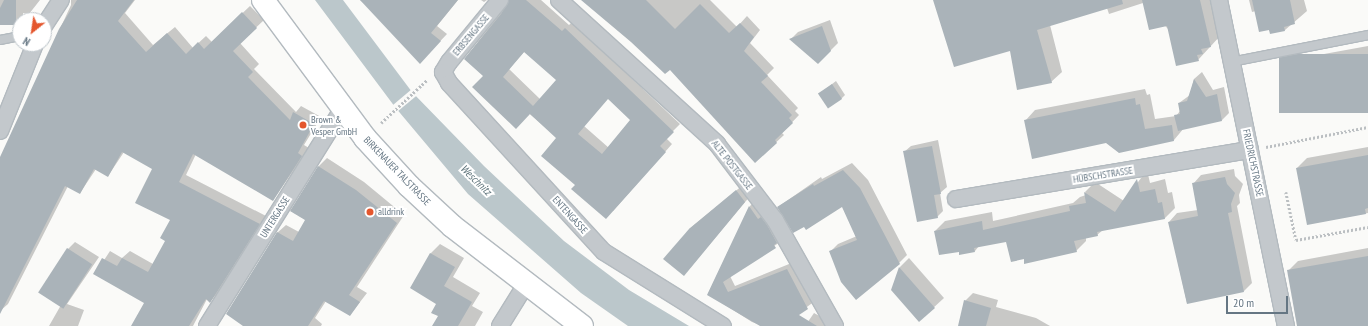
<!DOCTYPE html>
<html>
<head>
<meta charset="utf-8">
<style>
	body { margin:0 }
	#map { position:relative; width:1368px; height:326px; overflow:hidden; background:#fafaf8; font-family:"PT Sans Narrow",sans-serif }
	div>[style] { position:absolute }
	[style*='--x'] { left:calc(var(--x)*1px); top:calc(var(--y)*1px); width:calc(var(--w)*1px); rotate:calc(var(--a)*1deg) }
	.water>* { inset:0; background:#bbc7cb }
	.pier>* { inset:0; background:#fafaf8; transform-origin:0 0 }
	.shadow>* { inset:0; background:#0003 }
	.building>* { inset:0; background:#aab3b9; transform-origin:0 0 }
	.path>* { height:2.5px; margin-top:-1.25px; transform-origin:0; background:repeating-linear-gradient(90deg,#bbbfc2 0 2px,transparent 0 4px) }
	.roads { filter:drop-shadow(1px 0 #b3babf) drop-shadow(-1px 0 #b3babf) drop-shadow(0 1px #b3babf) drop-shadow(0 -1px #b3babf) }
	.lane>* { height:8px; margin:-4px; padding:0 4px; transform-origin:4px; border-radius:4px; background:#c3c8cc }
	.street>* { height:16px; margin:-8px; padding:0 8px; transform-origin:8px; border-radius:8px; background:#c3c8cc }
	.secondary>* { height:22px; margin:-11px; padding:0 11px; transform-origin:11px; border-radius:11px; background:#fff }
	.dots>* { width:11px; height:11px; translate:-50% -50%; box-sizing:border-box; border:2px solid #fff; border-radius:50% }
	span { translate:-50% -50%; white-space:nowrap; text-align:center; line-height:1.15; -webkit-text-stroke:4px #fff; paint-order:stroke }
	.street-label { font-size:10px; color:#657683 }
	.poi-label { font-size:10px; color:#657683 }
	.left { translate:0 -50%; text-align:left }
	.water-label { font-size:11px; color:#60757c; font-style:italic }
	.north { position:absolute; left:12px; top:12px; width:40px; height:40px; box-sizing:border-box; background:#fff; border:1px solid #c1c8cd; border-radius:50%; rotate:210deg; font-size:11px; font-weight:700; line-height:16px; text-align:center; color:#657683 }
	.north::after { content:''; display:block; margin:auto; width:14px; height:18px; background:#e4572e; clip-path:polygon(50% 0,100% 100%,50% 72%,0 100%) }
	.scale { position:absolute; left:1226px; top:296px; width:62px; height:18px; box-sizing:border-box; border:2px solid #657683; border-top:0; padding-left:5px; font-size:12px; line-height:14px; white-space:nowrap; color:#657683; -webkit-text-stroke:3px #fff; paint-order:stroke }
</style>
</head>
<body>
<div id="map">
	<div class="water">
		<div style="clip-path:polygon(315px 0,343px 0,412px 92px,484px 166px,564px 241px,629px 290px,689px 326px,628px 326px,581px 293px,468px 194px,395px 107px)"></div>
	</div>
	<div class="pier">
		<div style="left:412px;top:89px;width:8px;height:26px;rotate:50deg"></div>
	</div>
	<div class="shadow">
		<div style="clip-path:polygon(0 0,40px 0,29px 14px,23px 13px,23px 17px,16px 24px,0 24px)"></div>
		<div style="clip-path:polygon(71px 0,135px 0,125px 13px,153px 45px,175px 27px,193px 48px,206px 36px,212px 42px,250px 6px,264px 20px,240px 43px,259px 64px,254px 69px,296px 112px,301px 106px,321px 117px,304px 145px,309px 148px,273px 200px,196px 154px,186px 175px,266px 216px,217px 294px,210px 301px,207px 299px,193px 326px,132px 326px,146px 303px,95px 274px,110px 251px,122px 258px,130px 251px,153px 264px,166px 241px,171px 219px,154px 169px,124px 152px,108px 176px,96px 169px,80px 193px,68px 186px,8px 304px,0 311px,0 159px,71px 5px)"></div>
		<div style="clip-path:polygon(360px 0,458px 0,437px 26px,447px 34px,427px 55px)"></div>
		<div style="clip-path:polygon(481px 0,487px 0,484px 2px)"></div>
		<div style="clip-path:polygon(evenodd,510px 0,541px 0,569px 25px,572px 22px,680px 124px,666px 138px,672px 144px,613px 211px,576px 185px,558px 138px,465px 59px,510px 0,525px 51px,557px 80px,540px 99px,509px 69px,525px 51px,510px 0,608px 98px,632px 120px,609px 148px,584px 126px,608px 98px)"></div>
		<div style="clip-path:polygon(583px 0,710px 0,737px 27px,747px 16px,760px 30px,750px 43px,774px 68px,767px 75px,798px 108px,795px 111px,799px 115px,782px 133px,784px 135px,755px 162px,670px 68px)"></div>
		<div style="clip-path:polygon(934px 0,1213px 0,1221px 35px,1198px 60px,1143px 3px,1109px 14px,1107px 8px,1050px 25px,1062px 72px,1051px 82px,1010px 49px)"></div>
		<div style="clip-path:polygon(1249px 0,1304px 0,1307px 11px,1285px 30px,1271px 33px,1256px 11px,1252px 12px)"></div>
		<div style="clip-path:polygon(830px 20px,838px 43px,818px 63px,791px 39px,798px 32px)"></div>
		<div style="clip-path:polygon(1368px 46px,1368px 112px,1281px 71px,1291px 60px)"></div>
		<div style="clip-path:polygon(1202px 72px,1213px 90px,1224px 87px,1229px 113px,1222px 120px,1184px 128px,1174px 140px,1106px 142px,1025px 121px,1035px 110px,1145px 89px,1147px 95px,1150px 94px,1155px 119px,1176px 116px,1180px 111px,1179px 103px,1190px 95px,1194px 79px)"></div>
		<div style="clip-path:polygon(836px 81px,845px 95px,841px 99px,819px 94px)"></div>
		<div style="clip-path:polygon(938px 140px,947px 187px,940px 193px,943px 211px,937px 217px,904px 152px,911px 146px)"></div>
		<div style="clip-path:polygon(1368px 147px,1368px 213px,1308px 224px,1297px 168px,1307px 158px)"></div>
		<div style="clip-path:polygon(327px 158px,364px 182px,404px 215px,357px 287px,367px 293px,350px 315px,326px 301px,315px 318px,322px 324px,321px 326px,244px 326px,277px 233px,286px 225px,299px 232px,306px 220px,291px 211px,319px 166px)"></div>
		<div style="clip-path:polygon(852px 163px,868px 180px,907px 255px,899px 263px,830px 252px,838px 244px,857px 236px,842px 205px,778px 207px,821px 177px,822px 179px)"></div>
		<div style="clip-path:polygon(1234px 169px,1235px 176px,1243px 184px,1239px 195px,1240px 203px,1237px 206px,1252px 283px,1244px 291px,1187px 303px,1169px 222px,1177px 213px,1198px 210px,1193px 184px,1201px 175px)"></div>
		<div style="clip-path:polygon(1147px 170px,1150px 183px,1165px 179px,1168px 193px,1172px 192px,1175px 208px,1165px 218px,1103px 230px,1097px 235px,1086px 237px,1086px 241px,1076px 251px,1007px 241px,979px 246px,975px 251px,959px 250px,935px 231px,945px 221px,992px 212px,993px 221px,1073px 203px,1080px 197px,1086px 195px,1085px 192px,1095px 182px,1124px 201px)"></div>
		<div style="clip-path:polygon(743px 185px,751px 195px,690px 268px,689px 229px)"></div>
		<div style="clip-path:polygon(757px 199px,783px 240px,730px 276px,735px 286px,794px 262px,815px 301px,781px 326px,763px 326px,752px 322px,708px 294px,750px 206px)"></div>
		<div style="clip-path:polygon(75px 242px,99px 257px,67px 304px,84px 310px,78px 326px,49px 326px,61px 305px,68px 249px)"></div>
		<div style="clip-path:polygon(440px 244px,464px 258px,453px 277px,480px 293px,472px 306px,483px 312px,475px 326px,433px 326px,439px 316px,438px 303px,411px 288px,431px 253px)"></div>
		<div style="clip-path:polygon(1368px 248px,1368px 325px,1298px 326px,1288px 271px,1298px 261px)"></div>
		<div style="clip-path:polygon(909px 258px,944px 298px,919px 321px,892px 290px,900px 267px)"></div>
		<div style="clip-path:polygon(973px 293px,998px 300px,996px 307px,1036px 318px,1050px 326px,959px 326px,965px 301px)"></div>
		<div style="clip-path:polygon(814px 313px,825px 319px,826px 326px,805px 326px)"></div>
	</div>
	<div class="building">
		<div style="clip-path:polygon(4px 0,16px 0,16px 25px,0 25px,0 8px)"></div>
		<div style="clip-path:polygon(77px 0,134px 0,118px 21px,146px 52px,167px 33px,186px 54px,198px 42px,204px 49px,242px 12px,257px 28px,233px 51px,253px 72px,248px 77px,290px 120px,293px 112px,314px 124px,298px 153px,302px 156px,273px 201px,193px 154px,179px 182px,260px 224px,210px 303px,206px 299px,189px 326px,131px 326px,144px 303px,93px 274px,102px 258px,117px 266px,122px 258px,148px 272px,165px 241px,160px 238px,170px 220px,135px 203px,152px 169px,122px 152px,108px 177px,94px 169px,80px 194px,65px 186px,0 314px,0 157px,59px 29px)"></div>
		<div style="clip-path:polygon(360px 0,458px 0,431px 33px,441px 41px,420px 64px)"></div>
		<div style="clip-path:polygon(evenodd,509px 0,526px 0,562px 31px,565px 28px,674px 132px,660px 146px,666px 152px,606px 219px,571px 189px,575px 185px,541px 156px,556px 138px,530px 114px,516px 129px,472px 87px,483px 76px,464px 59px,501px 14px,509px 0,524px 52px,556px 80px,533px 106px,503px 77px,524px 52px,509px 0,608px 99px,630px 120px,602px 154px,578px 134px,608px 99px)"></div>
		<div style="clip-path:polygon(581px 0,646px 0,675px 29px,700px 4px,729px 33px,740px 23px,754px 37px,744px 51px,768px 76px,761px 82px,792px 115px,789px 118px,793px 123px,775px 140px,777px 143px,755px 163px,670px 70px,665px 74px,631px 42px)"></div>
		<div style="clip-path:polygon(933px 0,1122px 0,1123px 4px,1037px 30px,1052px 83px,1017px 90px,1010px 51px,954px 67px)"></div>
		<div style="clip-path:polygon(1142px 0,1200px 0,1211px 47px,1201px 49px,1203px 54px,1197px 55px,1199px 61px,1176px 66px,1167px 26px,1149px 30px)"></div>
		<div style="clip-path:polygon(1252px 0,1290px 0,1295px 24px,1284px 27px,1285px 31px,1270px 34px,1269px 30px,1259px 32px)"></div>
		<div style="clip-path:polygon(822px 26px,831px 51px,818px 64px,789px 39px)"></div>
		<div style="left:1368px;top:54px;width:59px;height:89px;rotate:90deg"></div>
		<div style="clip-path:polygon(1194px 79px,1206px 97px,1217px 94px,1222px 121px,1178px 131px,1174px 115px,1180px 114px,1178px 103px,1187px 101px)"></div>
		<div style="left:832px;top:84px;width:18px;height:17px;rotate:56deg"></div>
		<div style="clip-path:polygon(1135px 98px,1136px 105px,1140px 104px,1145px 129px,1172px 125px,1174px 141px,1119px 153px,1106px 143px,1032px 159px,1024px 120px)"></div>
		<div style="clip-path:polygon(932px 146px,941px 194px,934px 195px,938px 218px,917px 222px,903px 151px)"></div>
		<div style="clip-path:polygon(1368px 155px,1368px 208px,1365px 209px,1366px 214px,1307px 225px,1296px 168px)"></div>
		<div style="clip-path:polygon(318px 166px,356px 190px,397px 223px,349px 295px,360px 302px,350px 316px,324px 301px,308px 326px,243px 326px,226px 314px,277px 232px,293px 241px,305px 220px,290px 211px)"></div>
		<div style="clip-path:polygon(843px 170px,860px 188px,900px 264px,856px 300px,841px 282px,829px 251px,857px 240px,842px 207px,806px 230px,804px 227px,793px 233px,777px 207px,813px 184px,814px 186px)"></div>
		<div style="clip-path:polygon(1225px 177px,1227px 184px,1235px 193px,1231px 204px,1232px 212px,1228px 213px,1244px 292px,1187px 304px,1168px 222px,1198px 216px,1192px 183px)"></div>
		<div style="clip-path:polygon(1137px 179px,1140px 192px,1155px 189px,1158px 203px,1162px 202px,1165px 219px,1097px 232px,1098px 236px,1074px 241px,1077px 252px,1024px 264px,1024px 259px,1011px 262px,1006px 242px,974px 248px,975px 252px,959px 255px,959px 252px,939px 255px,934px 231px,982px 221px,983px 230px,1070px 211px,1069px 206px,1086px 203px,1084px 192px,1115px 212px)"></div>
		<div style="clip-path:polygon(736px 190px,745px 202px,684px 276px,663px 259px,689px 229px)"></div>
		<div style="clip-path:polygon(749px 206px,758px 219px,761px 217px,767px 225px,777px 243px,774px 245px,776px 248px,723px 282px,728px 292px,787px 269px,808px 309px,799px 315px,817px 326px,760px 326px,707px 295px)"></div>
		<div style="left:67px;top:248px;width:30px;height:53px;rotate:33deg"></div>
		<div style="clip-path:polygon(430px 253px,455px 267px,444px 286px,472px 302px,458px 326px,432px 326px,438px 316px,431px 313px,436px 304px,410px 288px)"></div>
		<div style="clip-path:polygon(1368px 256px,1368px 326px,1297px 326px,1287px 270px)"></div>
		<div style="clip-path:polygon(899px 267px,935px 308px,919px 322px,891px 290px)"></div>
		<div style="clip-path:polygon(964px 300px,991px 308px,986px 326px,958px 326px)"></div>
	</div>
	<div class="path">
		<div style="--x:381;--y:123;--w:63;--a:-43.1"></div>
		<div style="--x:1266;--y:147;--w:104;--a:-11.1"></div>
		<div style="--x:1286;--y:192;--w:49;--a:78.2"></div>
		<div style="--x:1296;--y:240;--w:73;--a:-10.2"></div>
	</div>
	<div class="roads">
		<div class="lane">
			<div style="--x:0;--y:40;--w:20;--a:-11"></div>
			<div style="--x:1231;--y:62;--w:140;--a:-11.1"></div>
		</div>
		<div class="street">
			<div style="--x:500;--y:0;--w:80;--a:129.4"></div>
			<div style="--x:449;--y:62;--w:12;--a:121"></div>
			<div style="--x:443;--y:72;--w:13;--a:61"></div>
			<div style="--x:449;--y:83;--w:229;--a:47.5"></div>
			<div style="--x:604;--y:252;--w:140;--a:31.9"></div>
			<div style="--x:559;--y:0;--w:214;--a:42.3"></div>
			<div style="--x:717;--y:144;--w:96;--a:52.7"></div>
			<div style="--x:775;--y:220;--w:122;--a:60.5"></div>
			<div style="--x:1219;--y:0;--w:333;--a:78.4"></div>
			<div style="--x:44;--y:26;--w:31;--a:-57"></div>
			<div style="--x:0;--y:131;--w:94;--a:-68.1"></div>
			<div style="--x:956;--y:199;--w:298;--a:-9.5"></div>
			<div style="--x:207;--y:326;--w:257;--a:-58"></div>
			<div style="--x:500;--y:326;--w:49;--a:-58.2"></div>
		</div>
		<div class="secondary">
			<div style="--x:263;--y:0;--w:172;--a:53.5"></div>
			<div style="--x:365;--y:138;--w:65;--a:47.5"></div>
			<div style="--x:409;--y:186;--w:59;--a:42.9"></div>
			<div style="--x:452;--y:226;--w:164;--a:37.6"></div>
		</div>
	</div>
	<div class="dots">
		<div style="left:303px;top:125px;background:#e4572e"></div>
		<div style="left:370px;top:212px;background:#e4572e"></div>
	</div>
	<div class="street-label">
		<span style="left:471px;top:35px;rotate:-50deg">ERBSENGASSE</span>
		<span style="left:1253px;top:163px;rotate:78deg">FRIEDRICHSTRASSE</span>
		<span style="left:732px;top:165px;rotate:52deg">ALTE POSTGASSE</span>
		<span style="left:397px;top:171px;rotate:46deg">BIRKENAUER TALSTRASSE</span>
		<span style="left:1103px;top:175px;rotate:-9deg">HÜBSCHSTRASSE</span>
		<span style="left:570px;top:215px;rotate:48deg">ENTENGASSE</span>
		<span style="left:275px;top:217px;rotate:-58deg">UNTERGASSE</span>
	</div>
	<div class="poi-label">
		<span class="left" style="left:311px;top:125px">Brown &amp;<br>Vesper GmbH</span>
		<span class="left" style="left:378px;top:212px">alldrink</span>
	</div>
	<div class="water-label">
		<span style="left:476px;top:180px;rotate:44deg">Weschnitz</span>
	</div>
	<div class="north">N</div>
	<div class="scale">20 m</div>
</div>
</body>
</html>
